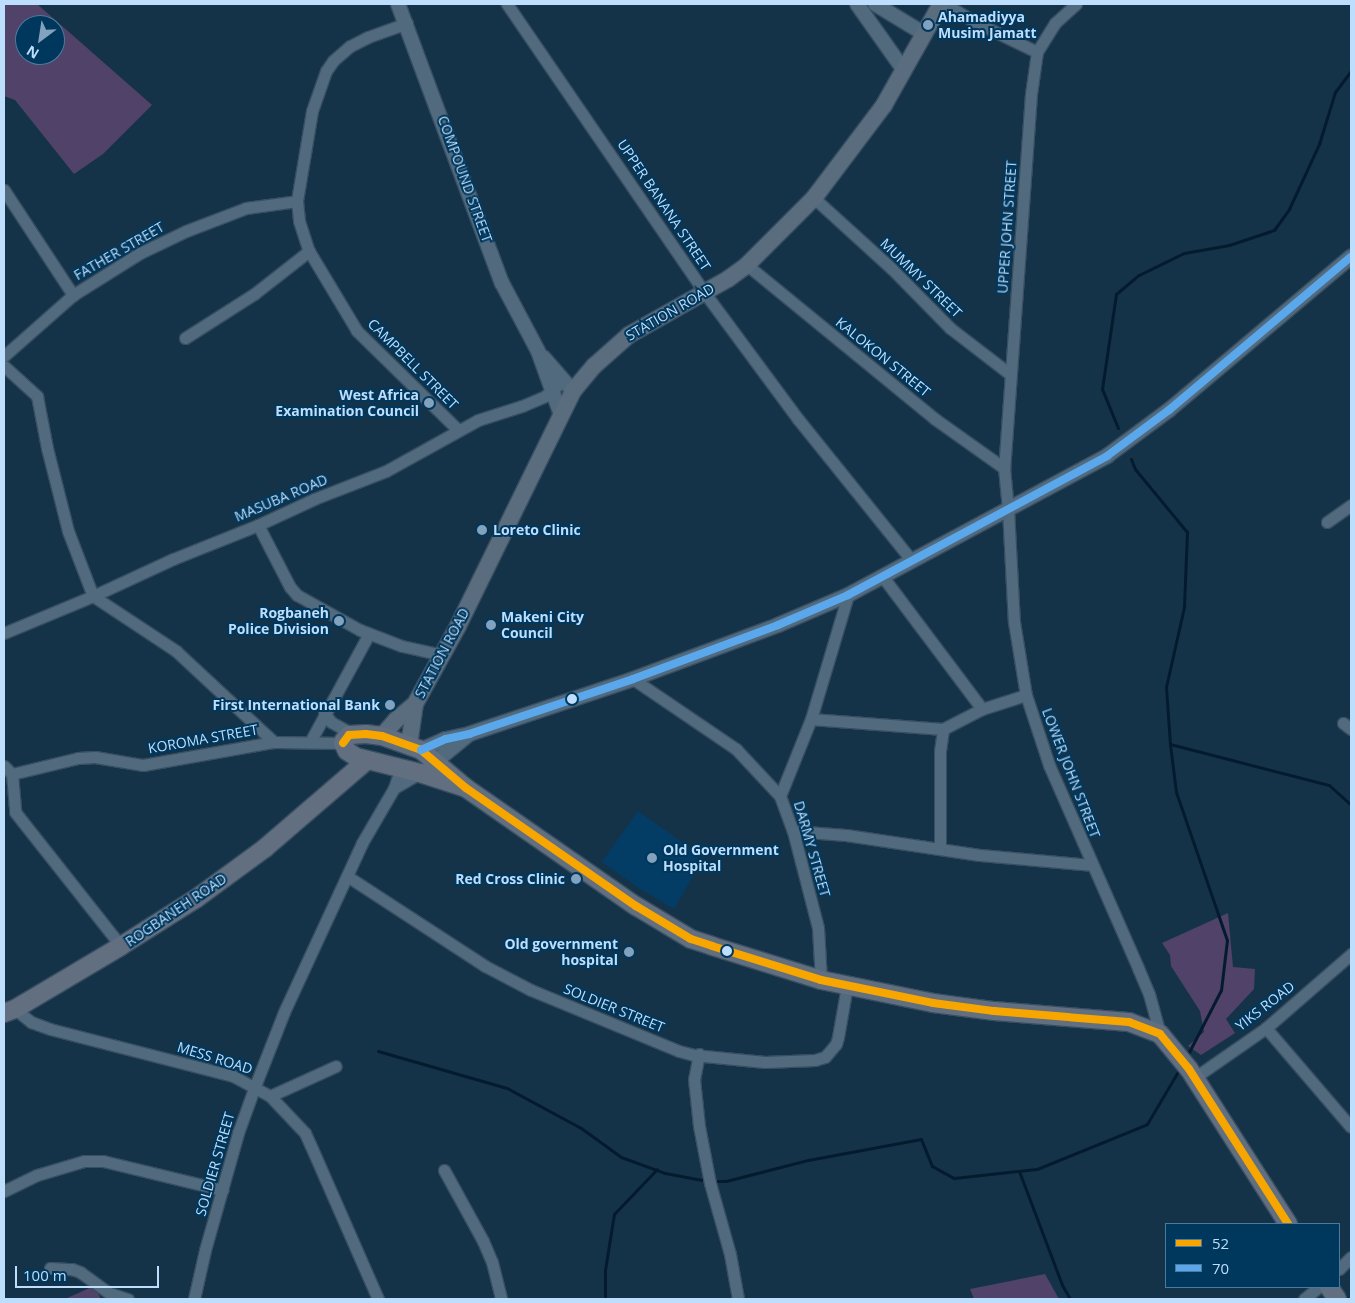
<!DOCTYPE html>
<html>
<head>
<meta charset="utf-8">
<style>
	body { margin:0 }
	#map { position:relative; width:1355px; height:1303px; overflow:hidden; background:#153348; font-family:"Open Sans",sans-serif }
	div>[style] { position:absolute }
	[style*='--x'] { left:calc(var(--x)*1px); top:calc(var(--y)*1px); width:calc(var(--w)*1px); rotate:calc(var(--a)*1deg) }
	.built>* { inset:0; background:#033c65 }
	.green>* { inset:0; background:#504268 }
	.stream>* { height:3px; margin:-1.5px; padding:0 1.5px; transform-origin:1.5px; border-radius:1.5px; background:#041b2f }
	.roads { filter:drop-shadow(1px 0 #384e61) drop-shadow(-1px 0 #384e61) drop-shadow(0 1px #384e61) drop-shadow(0 -1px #384e61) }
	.minor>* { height:11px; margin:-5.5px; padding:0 5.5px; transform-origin:5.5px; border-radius:5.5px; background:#516a7e }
	.tertiary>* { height:14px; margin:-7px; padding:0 7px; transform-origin:7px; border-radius:7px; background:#516a7e }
	.secondary>* { height:16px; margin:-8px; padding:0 8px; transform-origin:8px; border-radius:8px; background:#596d7f }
	.primary>* { height:18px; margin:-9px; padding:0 9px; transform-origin:9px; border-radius:9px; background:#616f81 }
	.bus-1>* { height:8px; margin:-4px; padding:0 4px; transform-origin:4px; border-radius:4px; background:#f7a600 }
	.bus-2>* { height:8px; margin:-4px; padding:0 4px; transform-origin:4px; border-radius:4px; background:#5aa8eb }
	.dots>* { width:14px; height:14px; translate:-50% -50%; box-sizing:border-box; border:2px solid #00375d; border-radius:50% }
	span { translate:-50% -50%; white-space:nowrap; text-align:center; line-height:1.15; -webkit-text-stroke:4px #00375d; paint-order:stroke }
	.poi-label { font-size:14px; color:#bddefc; font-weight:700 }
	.left { translate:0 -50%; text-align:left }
	.right { translate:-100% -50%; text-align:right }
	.street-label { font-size:14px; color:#bddefc }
	.frame { position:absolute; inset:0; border:5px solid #bddefc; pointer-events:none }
	.legend { position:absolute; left:1165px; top:1223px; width:175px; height:65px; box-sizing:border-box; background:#00375d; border:1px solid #4c7a9d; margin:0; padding:6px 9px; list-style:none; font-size:15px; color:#bddefc }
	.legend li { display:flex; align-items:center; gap:10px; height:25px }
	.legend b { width:25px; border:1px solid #4c7a9d }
	.north { position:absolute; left:15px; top:15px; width:50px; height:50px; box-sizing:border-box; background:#00375d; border:1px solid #4c7a9d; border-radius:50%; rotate:211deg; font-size:14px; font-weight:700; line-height:20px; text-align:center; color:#bddefc }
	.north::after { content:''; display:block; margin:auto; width:18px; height:22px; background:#82a2bd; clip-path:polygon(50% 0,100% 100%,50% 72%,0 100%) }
	.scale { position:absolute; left:15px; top:1266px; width:144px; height:22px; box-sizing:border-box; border:2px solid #bddefc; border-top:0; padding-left:6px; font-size:15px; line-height:18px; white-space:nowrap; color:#bddefc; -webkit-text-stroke:4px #00375d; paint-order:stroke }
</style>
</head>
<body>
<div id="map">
	<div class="built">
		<div style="clip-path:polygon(638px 811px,700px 855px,696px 861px,698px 867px,674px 909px,636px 886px,602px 862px)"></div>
	</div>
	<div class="green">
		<div style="clip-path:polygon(evenodd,4px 4px,37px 4px,152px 105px,103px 154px,74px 174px,15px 100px,4px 96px,4px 4px,25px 25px,55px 25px,55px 55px,25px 55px,25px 25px)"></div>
		<div style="clip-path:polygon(1228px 913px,1233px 967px,1255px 969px,1254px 989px,1226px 1019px,1235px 1033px,1201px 1055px,1188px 1046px,1204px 1032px,1200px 1011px,1171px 966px,1170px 955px,1162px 943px)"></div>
		<div style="clip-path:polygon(1045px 1274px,1059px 1299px,974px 1299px,970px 1289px)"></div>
		<div style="clip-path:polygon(94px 1286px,101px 1299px,65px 1299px)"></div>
	</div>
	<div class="stream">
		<div style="--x:1118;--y:428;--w:42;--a:-112.3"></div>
		<div style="--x:1102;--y:389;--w:96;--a:-81.6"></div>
		<div style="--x:1116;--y:294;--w:30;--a:-40"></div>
		<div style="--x:1139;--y:275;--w:50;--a:-26.1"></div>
		<div style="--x:1184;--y:253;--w:46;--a:-10.1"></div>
		<div style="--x:1229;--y:245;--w:47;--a:-18.4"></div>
		<div style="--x:1274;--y:230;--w:26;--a:-54"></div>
		<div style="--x:1289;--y:209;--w:72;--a:-65.2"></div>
		<div style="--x:1319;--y:144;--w:54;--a:-72.9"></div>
		<div style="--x:1335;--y:92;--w:26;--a:-53"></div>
		<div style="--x:1131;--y:459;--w:11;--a:68"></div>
		<div style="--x:1135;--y:469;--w:82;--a:50.5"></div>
		<div style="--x:1187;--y:532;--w:75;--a:92.3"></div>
		<div style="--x:1184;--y:607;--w:82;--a:102.7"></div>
		<div style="--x:1166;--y:687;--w:57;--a:86"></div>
		<div style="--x:1170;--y:744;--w:48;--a:82.9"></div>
		<div style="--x:1176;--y:792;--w:157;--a:71"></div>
		<div style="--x:1227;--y:940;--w:50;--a:96.8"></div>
		<div style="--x:1221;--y:990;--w:74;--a:117.3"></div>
		<div style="--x:1170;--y:744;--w:164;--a:14.5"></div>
		<div style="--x:1329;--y:785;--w:30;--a:42"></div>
		<div style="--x:378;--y:1051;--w:134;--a:16"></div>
		<div style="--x:507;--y:1088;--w:84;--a:28.4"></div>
		<div style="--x:581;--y:1128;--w:49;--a:35.9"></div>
		<div style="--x:621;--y:1157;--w:47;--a:20"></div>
		<div style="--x:665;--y:1173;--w:43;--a:10.8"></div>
		<div style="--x:1019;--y:1171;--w:122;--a:69.3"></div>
		<div style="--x:1062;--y:1285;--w:16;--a:60"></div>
		<div style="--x:713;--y:1181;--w:13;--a:0"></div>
		<div style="--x:726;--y:1181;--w:85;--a:-14.4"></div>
		<div style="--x:808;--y:1160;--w:115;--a:-10.5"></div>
		<div style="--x:921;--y:1139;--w:29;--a:68"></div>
		<div style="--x:932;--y:1166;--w:25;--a:29"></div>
		<div style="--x:954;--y:1178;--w:83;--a:-6.2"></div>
		<div style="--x:1037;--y:1169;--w:119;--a:-22.2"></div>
		<div style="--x:1147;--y:1124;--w:65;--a:-59.5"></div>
		<div style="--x:605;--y:1299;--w:29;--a:-90"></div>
		<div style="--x:605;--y:1270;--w:57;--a:-80.9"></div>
		<div style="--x:614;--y:1214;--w:62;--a:-46.3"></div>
	</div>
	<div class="roads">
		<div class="minor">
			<div style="--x:507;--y:4;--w:349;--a:55.6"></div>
			<div style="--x:704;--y:292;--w:158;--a:53.5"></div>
			<div style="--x:798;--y:419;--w:182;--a:51.2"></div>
			<div style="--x:945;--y:4;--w:35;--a:31"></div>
			<div style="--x:975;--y:22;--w:69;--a:25.8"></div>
			<div style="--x:1076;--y:4;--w:28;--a:138"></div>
			<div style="--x:1055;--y:23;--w:34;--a:122"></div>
			<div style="--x:1037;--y:52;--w:42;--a:98.1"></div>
			<div style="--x:1031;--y:94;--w:375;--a:94.1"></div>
			<div style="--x:1004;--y:468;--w:41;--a:84.4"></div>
			<div style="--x:1008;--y:509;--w:113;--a:87"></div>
			<div style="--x:1014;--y:622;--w:74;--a:80.7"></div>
			<div style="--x:1026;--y:695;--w:74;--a:71.8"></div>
			<div style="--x:1049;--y:765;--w:222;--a:66.3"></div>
			<div style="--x:1138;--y:968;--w:28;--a:67"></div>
			<div style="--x:1149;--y:994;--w:41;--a:74.6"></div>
			<div style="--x:407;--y:23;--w:41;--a:160.3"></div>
			<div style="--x:368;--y:37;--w:20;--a:153"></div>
			<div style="--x:350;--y:46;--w:23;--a:139"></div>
			<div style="--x:333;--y:61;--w:12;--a:125"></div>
			<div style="--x:326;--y:71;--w:42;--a:109.3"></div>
			<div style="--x:312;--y:111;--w:91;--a:99.5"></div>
			<div style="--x:297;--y:201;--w:20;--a:84"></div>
			<div style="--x:299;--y:221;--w:32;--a:72"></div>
			<div style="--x:309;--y:251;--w:93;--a:59"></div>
			<div style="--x:357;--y:331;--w:141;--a:44.4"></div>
			<div style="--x:4;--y:190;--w:126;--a:56.7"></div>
			<div style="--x:814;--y:198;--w:105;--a:42.3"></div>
			<div style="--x:892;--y:269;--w:83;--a:45.5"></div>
			<div style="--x:950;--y:328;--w:77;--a:37.6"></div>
			<div style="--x:747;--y:265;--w:243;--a:39.3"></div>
			<div style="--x:935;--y:419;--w:85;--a:35.4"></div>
			<div style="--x:185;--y:338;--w:82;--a:-32.5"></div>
			<div style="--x:254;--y:294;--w:70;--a:-38"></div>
			<div style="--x:4;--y:356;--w:92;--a:-41.5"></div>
			<div style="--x:73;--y:295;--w:79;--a:-32.1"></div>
			<div style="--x:140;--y:253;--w:51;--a:-25.6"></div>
			<div style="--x:186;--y:231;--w:64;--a:-21"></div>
			<div style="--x:246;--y:208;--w:51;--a:-7.8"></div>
			<div style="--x:4;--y:366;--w:45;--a:42.3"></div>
			<div style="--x:37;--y:396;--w:53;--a:79.1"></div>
			<div style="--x:47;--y:448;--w:86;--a:75.8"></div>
			<div style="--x:68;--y:531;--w:70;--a:69"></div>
			<div style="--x:93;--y:596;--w:100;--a:33.5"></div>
			<div style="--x:176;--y:651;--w:134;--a:42.9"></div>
			<div style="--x:1327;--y:522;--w:29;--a:-35"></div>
			<div style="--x:258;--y:525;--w:70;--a:62.7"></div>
			<div style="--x:290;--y:587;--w:11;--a:49"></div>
			<div style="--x:297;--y:595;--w:72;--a:29.1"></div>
			<div style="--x:360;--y:630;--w:45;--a:20.9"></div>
			<div style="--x:402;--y:646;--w:42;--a:12.4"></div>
			<div style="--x:883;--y:577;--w:165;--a:53.1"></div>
			<div style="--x:4;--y:633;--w:96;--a:-22.6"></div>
			<div style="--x:93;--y:596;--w:88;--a:-24.8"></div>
			<div style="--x:173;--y:559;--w:92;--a:-21.8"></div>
			<div style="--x:258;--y:525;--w:62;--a:-24.9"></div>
			<div style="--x:314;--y:499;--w:77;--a:-21.3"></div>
			<div style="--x:386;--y:471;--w:105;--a:-29"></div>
			<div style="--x:478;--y:420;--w:46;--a:-17.7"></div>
			<div style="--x:522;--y:406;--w:25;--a:-23"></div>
			<div style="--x:545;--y:396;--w:17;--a:-40"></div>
			<div style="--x:633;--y:679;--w:125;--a:34.2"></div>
			<div style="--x:736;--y:749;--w:64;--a:46.9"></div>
			<div style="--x:780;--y:796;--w:37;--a:70"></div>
			<div style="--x:793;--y:831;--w:100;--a:75.5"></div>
			<div style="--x:818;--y:928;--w:52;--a:86.7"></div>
			<div style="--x:324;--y:713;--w:11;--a:52"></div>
			<div style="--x:331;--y:722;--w:25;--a:29"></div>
			<div style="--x:811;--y:719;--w:132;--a:4.3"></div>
			<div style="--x:943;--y:729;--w:44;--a:-27.1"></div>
			<div style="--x:982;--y:709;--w:46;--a:-17.7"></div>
			<div style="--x:1343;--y:723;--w:10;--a:37"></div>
			<div style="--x:310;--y:742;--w:123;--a:-61.4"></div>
			<div style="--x:4;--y:766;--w:11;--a:45"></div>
			<div style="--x:12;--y:774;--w:38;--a:85"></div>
			<div style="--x:15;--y:812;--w:171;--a:51.7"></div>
			<div style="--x:12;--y:774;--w:68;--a:-13.6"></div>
			<div style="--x:78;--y:758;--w:17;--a:-3"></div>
			<div style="--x:95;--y:757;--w:49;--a:9.5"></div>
			<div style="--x:143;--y:765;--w:133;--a:-10"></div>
			<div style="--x:274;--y:742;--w:69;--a:0.8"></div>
			<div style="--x:394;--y:788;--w:30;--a:-30"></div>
			<div style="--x:780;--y:796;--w:83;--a:-68.1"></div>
			<div style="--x:811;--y:719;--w:129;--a:-73.4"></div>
			<div style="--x:793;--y:831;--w:53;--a:4.3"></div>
			<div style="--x:846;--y:835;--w:135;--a:8.5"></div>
			<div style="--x:980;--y:855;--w:111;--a:5.1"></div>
			<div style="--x:940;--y:848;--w:97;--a:-90"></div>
			<div style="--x:940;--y:751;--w:22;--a:-82"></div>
			<div style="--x:347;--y:876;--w:165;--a:33.1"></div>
			<div style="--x:485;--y:966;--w:52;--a:27.6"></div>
			<div style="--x:531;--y:990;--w:160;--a:22.4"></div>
			<div style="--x:679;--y:1051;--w:16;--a:15"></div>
			<div style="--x:694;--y:1055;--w:71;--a:5.6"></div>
			<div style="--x:765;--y:1062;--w:50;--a:-2.3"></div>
			<div style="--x:815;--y:1060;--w:10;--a:-17"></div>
			<div style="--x:825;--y:1057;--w:17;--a:-50"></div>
			<div style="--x:836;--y:1044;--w:7;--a:-74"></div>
			<div style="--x:838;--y:1037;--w:52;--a:-80"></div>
			<div style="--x:15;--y:1009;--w:21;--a:39"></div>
			<div style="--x:31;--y:1022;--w:20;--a:20"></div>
			<div style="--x:50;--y:1029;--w:189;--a:14.4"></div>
			<div style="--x:233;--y:1076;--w:42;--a:28.4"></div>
			<div style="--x:270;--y:1096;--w:51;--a:46.6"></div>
			<div style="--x:305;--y:1133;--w:12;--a:66"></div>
			<div style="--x:310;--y:1144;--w:169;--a:66.3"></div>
			<div style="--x:1266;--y:1028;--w:130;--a:49.4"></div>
			<div style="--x:699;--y:1054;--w:25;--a:101"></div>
			<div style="--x:694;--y:1079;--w:47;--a:83.9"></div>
			<div style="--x:699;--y:1126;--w:58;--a:79.1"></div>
			<div style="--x:710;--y:1183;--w:74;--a:74.3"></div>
			<div style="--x:730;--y:1254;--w:46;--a:79.9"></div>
			<div style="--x:1194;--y:1078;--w:88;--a:-34.8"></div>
			<div style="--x:1266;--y:1028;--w:113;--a:-41"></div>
			<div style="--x:270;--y:1096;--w:72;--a:-24.4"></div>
			<div style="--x:444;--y:1170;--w:81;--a:61.2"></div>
			<div style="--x:483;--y:1241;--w:23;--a:67"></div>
			<div style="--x:492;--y:1262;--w:38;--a:76"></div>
			<div style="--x:4;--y:1191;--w:37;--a:-26"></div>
			<div style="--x:37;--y:1175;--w:49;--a:-16.6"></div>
			<div style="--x:84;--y:1161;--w:19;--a:0"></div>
			<div style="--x:103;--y:1161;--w:123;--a:13.6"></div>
			<div style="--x:50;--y:1268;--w:22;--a:3"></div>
			<div style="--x:72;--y:1269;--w:9;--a:21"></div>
			<div style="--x:80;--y:1272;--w:36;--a:36"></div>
			<div style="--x:109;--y:1293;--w:20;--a:18"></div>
			<div style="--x:1339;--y:1269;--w:17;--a:-45"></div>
			<div style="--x:194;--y:1299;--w:50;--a:-77.3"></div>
			<div style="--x:205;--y:1250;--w:122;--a:-74.2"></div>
			<div style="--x:238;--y:1133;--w:50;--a:-70.1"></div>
			<div style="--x:255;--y:1086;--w:79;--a:-68.6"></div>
			<div style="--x:284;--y:1012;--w:186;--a:-65.2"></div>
			<div style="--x:362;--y:843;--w:64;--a:-59.8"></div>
			<div style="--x:394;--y:788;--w:21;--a:-71"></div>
			<div style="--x:1304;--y:1299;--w:19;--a:-39"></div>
		</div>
		<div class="tertiary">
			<div style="--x:398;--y:4;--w:298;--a:69.6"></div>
			<div style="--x:502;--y:283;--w:77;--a:62.1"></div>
			<div style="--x:538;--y:351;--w:65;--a:70.2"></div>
			<div style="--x:857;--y:4;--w:80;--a:54.7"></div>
			<div style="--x:875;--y:4;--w:56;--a:31.1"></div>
			<div style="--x:543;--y:357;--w:45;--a:48.6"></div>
			<div style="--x:421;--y:750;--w:27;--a:-24"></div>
			<div style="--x:446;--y:739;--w:24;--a:-12"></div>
			<div style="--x:469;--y:734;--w:173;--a:-18.5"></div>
			<div style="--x:633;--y:679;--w:155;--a:-20.4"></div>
			<div style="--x:778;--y:625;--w:76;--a:-23.2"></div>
			<div style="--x:848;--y:595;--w:294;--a:-28.2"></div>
			<div style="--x:1107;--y:456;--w:77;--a:-36.6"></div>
			<div style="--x:1169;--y:410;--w:238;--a:-40.1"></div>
			<div style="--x:429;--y:767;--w:50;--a:-39.4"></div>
		</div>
		<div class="secondary">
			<div style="--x:382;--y:736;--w:21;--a:-49"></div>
			<div style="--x:396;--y:720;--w:25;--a:-40"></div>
			<div style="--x:409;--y:745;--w:41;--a:-81.7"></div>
			<div style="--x:415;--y:704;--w:89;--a:-61.1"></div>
			<div style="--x:458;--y:626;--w:262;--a:-63.9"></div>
			<div style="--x:573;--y:391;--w:33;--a:-50"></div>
			<div style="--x:594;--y:366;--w:47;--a:-41.5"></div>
			<div style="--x:629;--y:335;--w:114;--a:-29.5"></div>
			<div style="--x:728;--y:279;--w:24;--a:-36"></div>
			<div style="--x:747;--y:265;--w:95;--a:-45"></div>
			<div style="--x:814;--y:198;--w:116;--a:-53"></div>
			<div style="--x:884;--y:105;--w:116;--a:-60.6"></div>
		</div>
		<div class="primary">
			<div style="--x:466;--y:788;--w:48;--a:-161.9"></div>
			<div style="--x:420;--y:773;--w:66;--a:-166"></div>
			<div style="--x:356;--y:757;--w:11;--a:-146"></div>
			<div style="--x:347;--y:751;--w:9;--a:-117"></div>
			<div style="--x:343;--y:743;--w:3;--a:-72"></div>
			<div style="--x:344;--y:740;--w:7;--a:-45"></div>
			<div style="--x:349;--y:735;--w:17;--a:-3"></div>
			<div style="--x:366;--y:734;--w:16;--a:7"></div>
			<div style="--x:382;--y:736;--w:41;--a:19.7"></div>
			<div style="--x:421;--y:750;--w:59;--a:40.2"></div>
			<div style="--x:466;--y:788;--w:207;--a:34.8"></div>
			<div style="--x:636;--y:906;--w:64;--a:31"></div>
			<div style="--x:691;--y:939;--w:22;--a:18"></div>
			<div style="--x:712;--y:946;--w:114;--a:17.3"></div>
			<div style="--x:821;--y:980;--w:114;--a:11.6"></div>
			<div style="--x:933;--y:1003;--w:62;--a:7.5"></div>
			<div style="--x:994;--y:1011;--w:135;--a:4.7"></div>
			<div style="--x:1129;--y:1022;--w:33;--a:21"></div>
			<div style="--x:1160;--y:1034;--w:45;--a:50.4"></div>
			<div style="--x:1189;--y:1069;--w:184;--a:57.4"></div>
			<div style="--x:4;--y:1013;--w:12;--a:-20"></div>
			<div style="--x:15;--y:1009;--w:123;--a:-30.7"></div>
			<div style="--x:121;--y:946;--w:90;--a:-32.3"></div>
			<div style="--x:197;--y:898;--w:84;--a:-36.3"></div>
			<div style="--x:265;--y:848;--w:133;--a:-40.7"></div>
			<div style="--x:1329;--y:1287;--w:14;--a:56"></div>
		</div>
	</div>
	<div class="bus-1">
		<div style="--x:343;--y:743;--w:10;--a:-53"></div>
		<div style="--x:349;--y:735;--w:17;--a:-3"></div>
		<div style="--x:366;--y:734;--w:16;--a:7"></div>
		<div style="--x:382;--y:736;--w:41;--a:19.7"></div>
		<div style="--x:421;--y:750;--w:59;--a:40.2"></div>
		<div style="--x:466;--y:788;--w:207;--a:34.8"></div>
		<div style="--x:636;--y:906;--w:64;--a:31"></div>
		<div style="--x:691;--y:939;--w:22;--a:18"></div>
		<div style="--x:712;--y:946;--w:114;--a:17.3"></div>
		<div style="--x:821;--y:980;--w:114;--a:11.6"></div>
		<div style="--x:933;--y:1003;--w:62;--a:7.5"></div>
		<div style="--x:994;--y:1011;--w:135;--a:4.7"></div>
		<div style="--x:1129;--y:1022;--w:33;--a:21"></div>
		<div style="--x:1160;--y:1034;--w:45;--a:50.4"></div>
		<div style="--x:1189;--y:1069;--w:184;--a:57.4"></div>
	</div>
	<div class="bus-2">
		<div style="--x:421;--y:750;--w:27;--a:-24"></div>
		<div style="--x:446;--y:739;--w:24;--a:-12"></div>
		<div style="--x:469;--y:734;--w:173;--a:-18.5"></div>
		<div style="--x:633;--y:679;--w:155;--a:-20.4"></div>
		<div style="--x:778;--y:625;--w:76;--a:-23.2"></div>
		<div style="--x:848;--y:595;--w:294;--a:-28.2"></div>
		<div style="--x:1107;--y:456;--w:77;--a:-36.6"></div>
		<div style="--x:1169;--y:410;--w:238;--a:-40.1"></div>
	</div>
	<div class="dots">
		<div style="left:928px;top:25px;background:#82a2bd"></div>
		<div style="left:429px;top:403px;background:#82a2bd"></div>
		<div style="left:482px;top:530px;background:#82a2bd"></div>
		<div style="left:339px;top:621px;background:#82a2bd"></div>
		<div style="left:491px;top:625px;background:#82a2bd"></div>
		<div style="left:572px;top:699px;background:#bddefc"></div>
		<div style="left:390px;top:705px;background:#82a2bd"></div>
		<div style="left:652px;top:858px;background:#82a2bd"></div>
		<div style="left:576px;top:879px;background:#82a2bd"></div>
		<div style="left:727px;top:951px;background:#bddefc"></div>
		<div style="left:629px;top:952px;background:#82a2bd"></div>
	</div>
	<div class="poi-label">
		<span class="left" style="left:938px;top:25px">Ahamadiyya<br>Musim Jamatt</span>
		<span class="right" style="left:419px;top:403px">West Africa<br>Examination Council</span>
		<span class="left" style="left:493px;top:530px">Loreto Clinic</span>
		<span class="right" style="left:329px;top:621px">Rogbaneh<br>Police Division</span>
		<span class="left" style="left:501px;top:625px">Makeni City<br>Council</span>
		<span class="right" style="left:380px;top:705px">First International Bank</span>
		<span class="left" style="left:663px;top:858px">Old Government<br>Hospital</span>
		<span class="right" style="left:565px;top:879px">Red Cross Clinic</span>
		<span class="right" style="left:618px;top:952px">Old government<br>hospital</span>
	</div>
	<div class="street-label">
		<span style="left:465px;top:179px;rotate:70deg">COMPOUND STREET</span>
		<span style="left:664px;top:205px;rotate:56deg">UPPER BANANA STREET</span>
		<span style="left:1007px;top:227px;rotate:-86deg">UPPER JOHN STREET</span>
		<span style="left:119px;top:251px;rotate:-30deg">FATHER STREET</span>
		<span style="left:921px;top:278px;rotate:44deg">MUMMY STREET</span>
		<span style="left:670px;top:312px;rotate:-30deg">STATION ROAD</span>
		<span style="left:883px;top:357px;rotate:39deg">KALOKON STREET</span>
		<span style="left:413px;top:364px;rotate:45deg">CAMPBELL STREET</span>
		<span style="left:281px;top:498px;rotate:-23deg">MASUBA ROAD</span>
		<span style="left:442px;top:653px;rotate:-62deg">STATION ROAD</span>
		<span style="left:203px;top:739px;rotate:-10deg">KOROMA STREET</span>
		<span style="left:1071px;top:773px;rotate:69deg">LOWER JOHN STREET</span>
		<span style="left:812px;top:849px;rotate:74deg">DARMY STREET</span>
		<span style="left:176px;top:910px;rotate:-34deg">ROGBANEH ROAD</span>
		<span style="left:1265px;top:1006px;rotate:-38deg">YIKS ROAD</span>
		<span style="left:614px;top:1008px;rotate:22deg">SOLDIER STREET</span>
		<span style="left:215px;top:1058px;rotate:17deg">MESS ROAD</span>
		<span style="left:215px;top:1164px;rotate:-74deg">SOLDIER STREET</span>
	</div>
	<div class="frame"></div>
	<ul class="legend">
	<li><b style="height:6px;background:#f7a600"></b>52</li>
	<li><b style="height:6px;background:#5aa8eb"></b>70</li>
	</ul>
	<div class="north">N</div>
	<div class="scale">100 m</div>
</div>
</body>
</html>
